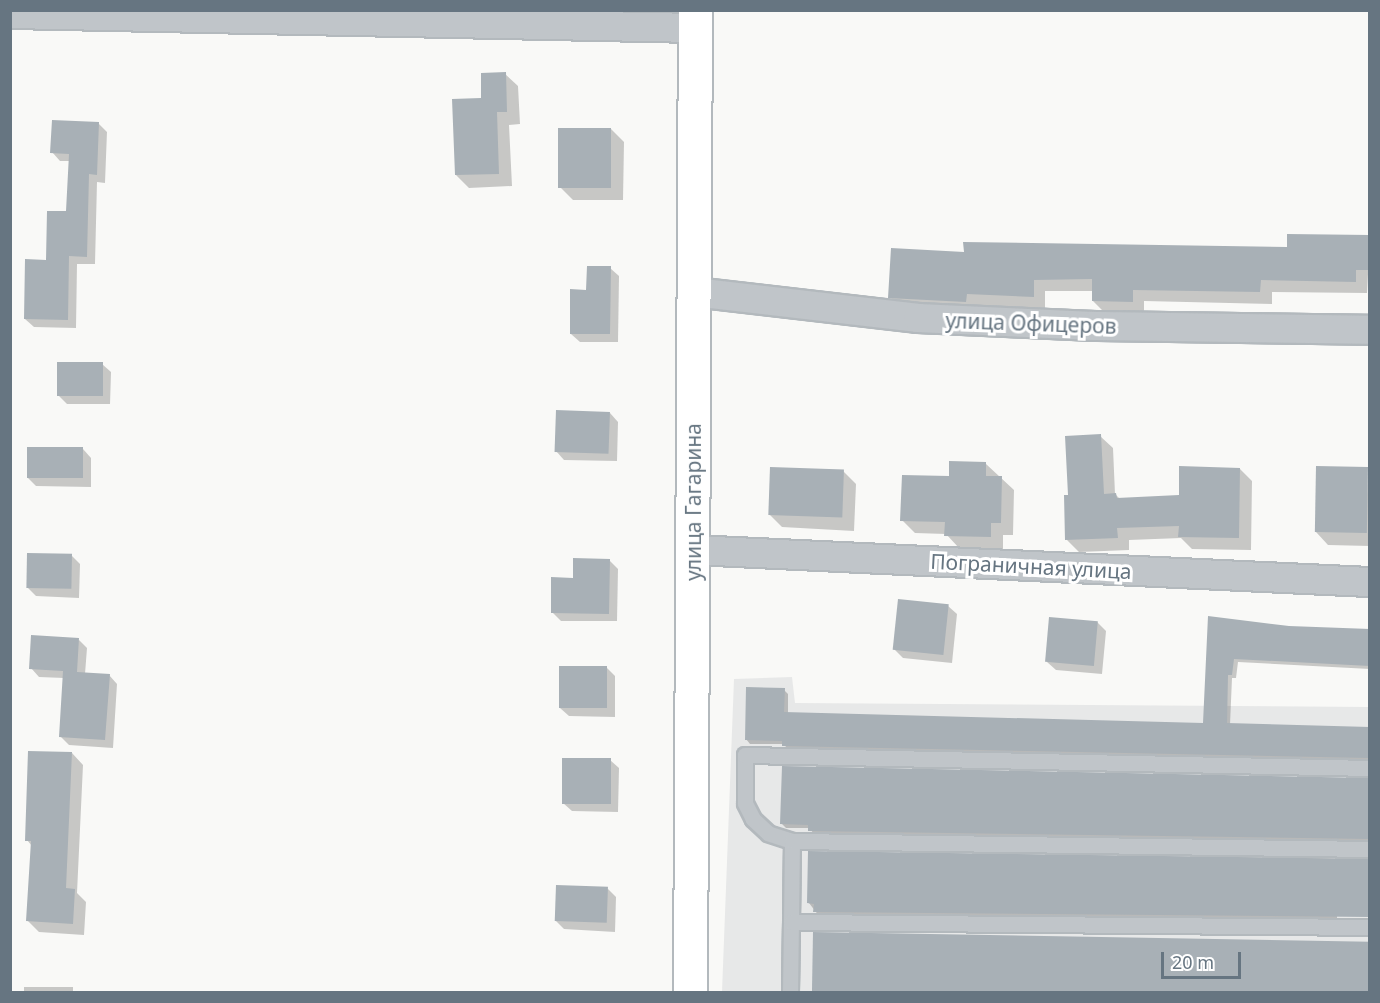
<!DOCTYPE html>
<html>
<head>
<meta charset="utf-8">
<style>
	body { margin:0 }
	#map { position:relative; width:1380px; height:1003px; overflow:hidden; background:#f9f9f7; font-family:"Noto Sans",sans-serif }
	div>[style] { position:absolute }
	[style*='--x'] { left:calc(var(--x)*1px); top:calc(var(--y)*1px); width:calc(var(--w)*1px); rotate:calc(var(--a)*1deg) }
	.built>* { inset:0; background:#e7e8e8 }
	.shadow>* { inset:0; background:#0003; transform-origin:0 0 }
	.building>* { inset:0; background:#a8b0b6; transform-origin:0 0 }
	.roads { filter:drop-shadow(2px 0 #b3b9bd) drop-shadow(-2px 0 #b3b9bd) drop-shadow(0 2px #b3b9bd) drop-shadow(0 -2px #b3b9bd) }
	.lane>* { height:15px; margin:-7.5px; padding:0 7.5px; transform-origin:7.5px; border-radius:7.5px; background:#c0c5c9 }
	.street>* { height:28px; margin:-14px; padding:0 14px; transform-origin:14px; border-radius:14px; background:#c0c5c9 }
	.secondary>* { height:33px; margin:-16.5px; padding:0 16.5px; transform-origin:16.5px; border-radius:16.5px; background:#fff }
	span { translate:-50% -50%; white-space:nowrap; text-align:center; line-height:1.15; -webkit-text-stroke:6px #fff; paint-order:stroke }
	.street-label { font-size:21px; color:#667581 }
	.frame { position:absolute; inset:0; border:12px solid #667581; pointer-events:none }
	.scale { position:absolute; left:1161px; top:952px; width:80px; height:27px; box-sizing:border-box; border:3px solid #667581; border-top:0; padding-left:8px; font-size:18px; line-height:21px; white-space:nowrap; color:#667581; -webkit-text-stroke:4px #fff; paint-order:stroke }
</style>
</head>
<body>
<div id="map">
	<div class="built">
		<div style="clip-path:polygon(792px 677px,795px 703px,1369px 707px,1369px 992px,722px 992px,734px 679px)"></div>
	</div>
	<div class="shadow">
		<div style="clip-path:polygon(505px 74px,518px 86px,520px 124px,509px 125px,512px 186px,469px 188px,456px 175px,483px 100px)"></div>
		<div style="clip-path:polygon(98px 123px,107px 132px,105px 183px,97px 182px,95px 264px,77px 264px,76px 328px,34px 327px,25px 319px,68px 213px,70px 161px,60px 161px,52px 152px)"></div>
		<div style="clip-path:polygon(611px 129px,624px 142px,623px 200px,573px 200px,560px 187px)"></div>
		<div style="clip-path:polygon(1370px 237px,1367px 293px,1272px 292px,1272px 304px,1144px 301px,1144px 313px,1105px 313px,1093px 301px,1094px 291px,1045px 291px,1045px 308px,978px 305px,978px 313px,902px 309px,890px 297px,965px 254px,1289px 248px)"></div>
		<div style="clip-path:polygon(610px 268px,619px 276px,618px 342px,580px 342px,571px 334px,588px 291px)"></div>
		<div style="clip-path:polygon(102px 364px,111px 372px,110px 404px,67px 404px,59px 396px)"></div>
		<div style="clip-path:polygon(610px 413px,618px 422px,617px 461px,564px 460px,556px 451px)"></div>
		<div style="clip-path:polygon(1100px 436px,1113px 448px,1115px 494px,1120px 499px,1180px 497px,1240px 469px,1252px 481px,1251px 550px,1192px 549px,1181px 538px,1129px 540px,1129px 550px,1079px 552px,1067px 540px,1070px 497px)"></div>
		<div style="clip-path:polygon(83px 449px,91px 458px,91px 487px,36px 486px,28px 478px)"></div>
		<div style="clip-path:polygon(986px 464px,1014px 490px,1013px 535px,1003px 535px,1003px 549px,959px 548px,946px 534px,915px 533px,902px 520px,950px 478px)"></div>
		<div style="clip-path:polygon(1367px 469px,1370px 546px,1328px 545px,1316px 532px)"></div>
		<div style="clip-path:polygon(843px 471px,856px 484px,854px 531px,782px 527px,769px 514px)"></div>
		<div style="clip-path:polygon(72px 556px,80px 564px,79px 598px,36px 596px,28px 588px)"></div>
		<div style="clip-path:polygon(609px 560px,618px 569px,617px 621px,561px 621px,552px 612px,575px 579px)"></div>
		<div style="clip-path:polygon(948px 606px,957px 614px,952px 663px,903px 658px,895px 650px)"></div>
		<div style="clip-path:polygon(1209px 618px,1289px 628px,1370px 631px,1370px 669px,1238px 662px,1236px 678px,1232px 678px,1230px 725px,1370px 728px,1370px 762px,788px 750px,784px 744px,750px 744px,746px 739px,784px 690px,788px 694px,788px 714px,1204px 724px)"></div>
		<div style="clip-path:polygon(1097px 622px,1106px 631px,1102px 674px,1056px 670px,1047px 662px)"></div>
		<div style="clip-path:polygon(79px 640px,87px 648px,85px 674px,109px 675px,117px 684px,113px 748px,69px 745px,61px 737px,64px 678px,39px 677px,31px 668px)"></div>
		<div style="clip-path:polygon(607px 668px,615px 676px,615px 717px,569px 716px,560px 708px)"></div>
		<div style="clip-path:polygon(72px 753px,83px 765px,77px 893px,86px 902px,84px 935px,39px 932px,27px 920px,32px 846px,27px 840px)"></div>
		<div style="clip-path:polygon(610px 760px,619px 768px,618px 812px,572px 811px,563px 803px)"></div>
		<div style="clip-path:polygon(1370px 779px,1370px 843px,814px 835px,810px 828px,786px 828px,782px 824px)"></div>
		<div style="clip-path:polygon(810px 852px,1370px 859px,1370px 914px,1337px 914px,1337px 920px,819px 916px,809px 903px)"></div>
		<div style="clip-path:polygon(608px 889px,616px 897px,615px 932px,564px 929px,556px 921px)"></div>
		<div style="clip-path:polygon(814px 933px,1370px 992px,814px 992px)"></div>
		<div style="left:24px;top:987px;width:49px;height:5px"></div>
		<div style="left:566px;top:991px;width:43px;height:1px"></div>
	</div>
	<div class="building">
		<div style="clip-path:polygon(506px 72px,507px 112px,497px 112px,499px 174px,455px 175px,452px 99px,481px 98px,481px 73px)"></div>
		<div style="clip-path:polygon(52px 120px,99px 122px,97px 175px,89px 174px,87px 257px,69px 256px,68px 320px,24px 319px,25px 259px,46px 260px,47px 211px,66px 211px,69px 154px,50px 153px)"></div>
		<div style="left:558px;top:128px;width:53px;height:60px"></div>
		<div style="clip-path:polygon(1287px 234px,1370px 235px,1370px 270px,1356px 270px,1356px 282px,1261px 280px,1260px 292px,1133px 290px,1133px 302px,1092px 301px,1092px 279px,1034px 280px,1034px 297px,967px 294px,966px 302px,888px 298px,891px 248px,964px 252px,963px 242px,1287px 247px)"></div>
		<div style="clip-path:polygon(587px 266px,611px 266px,610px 334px,570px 334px,570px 289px,586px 290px)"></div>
		<div style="left:57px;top:362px;width:46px;height:34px"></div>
		<div style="left:556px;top:410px;width:54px;height:42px;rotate:2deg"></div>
		<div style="clip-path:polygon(1101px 434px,1104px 494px,1116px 493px,1117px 498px,1179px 495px,1179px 466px,1240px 468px,1239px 538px,1178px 537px,1179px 526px,1117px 528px,1118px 538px,1065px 540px,1064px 495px,1068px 495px,1065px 436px)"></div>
		<div style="left:27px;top:447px;width:56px;height:31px"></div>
		<div style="clip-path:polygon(949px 461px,986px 462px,986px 476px,1002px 476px,1001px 523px,991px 523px,991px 537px,944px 536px,945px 522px,900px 521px,902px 475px,949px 476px)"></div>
		<div style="left:1316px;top:466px;width:52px;height:66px;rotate:1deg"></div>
		<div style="left:770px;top:467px;width:74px;height:48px;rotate:2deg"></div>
		<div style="left:27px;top:553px;width:45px;height:35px;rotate:1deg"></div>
		<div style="clip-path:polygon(573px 558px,610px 559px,609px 614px,551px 613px,551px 577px,573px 578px)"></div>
		<div style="left:898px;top:599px;width:51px;height:51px;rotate:6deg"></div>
		<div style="clip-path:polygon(1208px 616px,1289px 626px,1370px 629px,1370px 666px,1234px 659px,1232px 675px,1228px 675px,1227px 723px,1370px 727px,1370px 758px,782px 746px,782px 741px,745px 740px,746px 687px,785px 688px,784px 712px,1203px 723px)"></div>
		<div style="left:1049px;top:617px;width:49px;height:45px;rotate:5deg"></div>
		<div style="clip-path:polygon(31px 635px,79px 638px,77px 672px,110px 674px,105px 740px,59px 737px,63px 671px,29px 669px)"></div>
		<div style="left:559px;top:666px;width:48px;height:42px"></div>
		<div style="clip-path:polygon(28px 751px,72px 752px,66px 888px,75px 889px,73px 924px,26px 921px,31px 841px,25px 841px)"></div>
		<div style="left:562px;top:758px;width:49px;height:46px"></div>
		<div style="clip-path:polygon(782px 766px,1370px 778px,1370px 839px,808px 831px,808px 825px,780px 824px)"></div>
		<div style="clip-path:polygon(808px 851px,1370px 859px,1370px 917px,813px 912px,814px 904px,807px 903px)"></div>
		<div style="left:556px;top:885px;width:52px;height:36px;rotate:2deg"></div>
		<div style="left:813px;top:932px;width:557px;height:59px;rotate:1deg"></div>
	</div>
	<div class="roads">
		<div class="lane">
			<div style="--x:792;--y:841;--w:25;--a:-162"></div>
			<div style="--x:768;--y:833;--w:21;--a:-137"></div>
			<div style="--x:753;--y:819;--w:18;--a:-117"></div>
			<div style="--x:745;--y:803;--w:48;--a:-90"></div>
			<div style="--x:745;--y:755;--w:625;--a:1.19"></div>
			<div style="--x:791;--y:922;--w:81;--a:-89.3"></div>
			<div style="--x:792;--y:841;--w:578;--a:0.79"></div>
			<div style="--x:790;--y:992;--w:70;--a:-89.2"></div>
			<div style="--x:791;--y:922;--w:579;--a:0.49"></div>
		</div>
		<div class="street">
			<div style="--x:10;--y:14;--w:685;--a:1.17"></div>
			<div style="--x:694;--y:292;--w:226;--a:6.6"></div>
			<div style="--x:918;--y:318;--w:176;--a:2.6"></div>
			<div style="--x:1094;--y:326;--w:276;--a:0.8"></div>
			<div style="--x:693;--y:550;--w:678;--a:2.71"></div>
		</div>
		<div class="secondary">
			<div style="--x:690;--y:992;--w:982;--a:-89.71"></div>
		</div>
	</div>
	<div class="street-label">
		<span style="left:1031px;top:323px;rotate:2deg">улица Офицеров</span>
		<span style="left:693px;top:502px;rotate:-90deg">улица Гагарина</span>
		<span style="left:1031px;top:566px;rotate:3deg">Пограничная улица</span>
	</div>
	<div class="frame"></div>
	<div class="scale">20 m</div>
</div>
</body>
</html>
